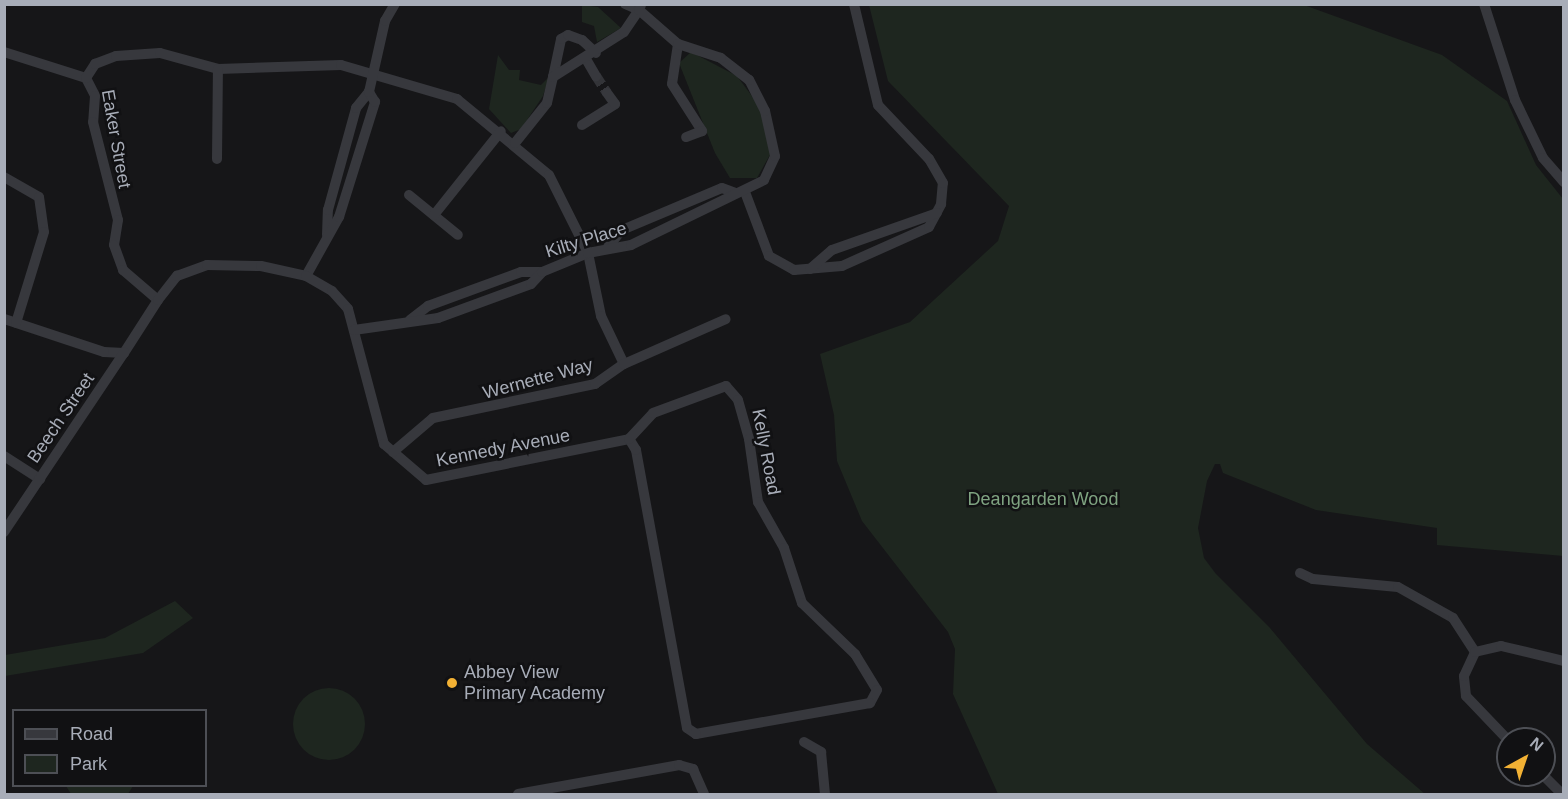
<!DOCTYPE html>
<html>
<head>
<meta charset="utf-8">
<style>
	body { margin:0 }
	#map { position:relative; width:1568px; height:799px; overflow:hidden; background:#161618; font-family:Helvetica,sans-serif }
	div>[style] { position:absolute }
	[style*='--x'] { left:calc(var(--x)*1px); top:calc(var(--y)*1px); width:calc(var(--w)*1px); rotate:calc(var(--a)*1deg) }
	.green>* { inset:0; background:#1e261f }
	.round { border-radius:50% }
	.minor-tunnel>* { height:10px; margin-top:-5px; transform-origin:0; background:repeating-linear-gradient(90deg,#333438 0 10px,transparent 0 15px) }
	.minor>* { height:10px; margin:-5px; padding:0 5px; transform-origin:5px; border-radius:5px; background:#37383d }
	.dots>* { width:16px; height:16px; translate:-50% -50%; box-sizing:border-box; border:3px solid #111113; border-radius:50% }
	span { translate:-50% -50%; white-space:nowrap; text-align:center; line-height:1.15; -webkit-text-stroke:5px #111113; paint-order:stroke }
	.street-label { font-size:18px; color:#a8adb8 }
	.park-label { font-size:18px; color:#7fa381 }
	.poi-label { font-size:18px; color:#a8adb8 }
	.left { translate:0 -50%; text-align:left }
	.frame { position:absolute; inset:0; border:6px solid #a8adb8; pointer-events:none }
	.legend { position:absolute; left:12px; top:709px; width:195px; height:78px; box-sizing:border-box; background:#111113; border:2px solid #4d4f55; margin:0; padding:8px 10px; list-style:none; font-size:18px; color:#a8adb8 }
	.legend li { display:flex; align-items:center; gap:12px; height:30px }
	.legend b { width:30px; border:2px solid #4d4f55 }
	.north { position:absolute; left:1496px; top:727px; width:60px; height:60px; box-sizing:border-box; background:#111113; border:2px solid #4d4f55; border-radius:50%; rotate:40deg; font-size:16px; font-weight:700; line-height:24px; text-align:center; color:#a8adb8 }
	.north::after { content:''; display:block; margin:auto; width:21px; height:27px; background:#f2b134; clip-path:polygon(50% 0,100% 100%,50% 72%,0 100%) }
</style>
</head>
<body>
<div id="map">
	<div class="green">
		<div style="clip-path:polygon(582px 5px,598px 7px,621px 28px,597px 42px,594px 26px,582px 22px)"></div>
		<div style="clip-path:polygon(869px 5px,1304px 5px,1442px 55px,1507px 101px,1536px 165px,1563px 199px,1563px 556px,1437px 545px,1437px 528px,1316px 510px,1223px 473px,1220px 464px,1215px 464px,1207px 481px,1198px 528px,1204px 558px,1216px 574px,1270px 628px,1367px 744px,1425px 794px,998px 794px,953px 694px,955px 649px,948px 632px,862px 521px,837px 461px,834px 415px,820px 354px,910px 322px,998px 241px,1009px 206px,888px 81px)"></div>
		<div style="clip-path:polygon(691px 52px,737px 76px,760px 107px,771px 153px,757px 178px,730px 178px,715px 153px,679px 63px)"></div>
		<div style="clip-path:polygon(498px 55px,509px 70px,520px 70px,519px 80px,541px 85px,549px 77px,543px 96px,521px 129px,511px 133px,489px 109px)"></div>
		<div style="clip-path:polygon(175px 601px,193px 618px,143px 653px,5px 676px,5px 655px,105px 638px)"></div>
		<div class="round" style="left:293px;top:688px;width:72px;height:72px"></div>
		<div style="clip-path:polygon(66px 786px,133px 786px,128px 794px,71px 794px)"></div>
	</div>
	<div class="minor-tunnel">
		<div style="--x:596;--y:76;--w:20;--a:57"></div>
	</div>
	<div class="minor">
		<div style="--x:625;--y:4;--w:15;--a:23"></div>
		<div style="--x:639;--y:10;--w:5;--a:-68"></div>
		<div style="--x:1484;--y:4;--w:101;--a:72.1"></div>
		<div style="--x:1515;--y:100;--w:64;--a:64.2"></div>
		<div style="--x:1543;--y:158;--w:32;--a:49"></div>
		<div style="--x:4;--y:52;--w:86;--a:17.6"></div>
		<div style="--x:86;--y:78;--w:20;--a:63"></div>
		<div style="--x:95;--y:96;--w:26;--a:94"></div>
		<div style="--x:93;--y:122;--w:101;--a:75.7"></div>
		<div style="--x:118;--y:220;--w:25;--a:99"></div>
		<div style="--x:114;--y:245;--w:27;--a:70"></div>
		<div style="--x:123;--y:270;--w:46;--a:40.6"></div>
		<div style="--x:158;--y:300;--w:63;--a:122.7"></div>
		<div style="--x:124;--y:353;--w:20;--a:-177"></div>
		<div style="--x:104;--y:352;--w:105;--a:-161.7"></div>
		<div style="--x:586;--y:59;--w:20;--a:60"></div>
		<div style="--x:553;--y:77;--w:39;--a:-78"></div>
		<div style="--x:561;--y:39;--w:8;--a:-30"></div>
		<div style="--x:568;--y:35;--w:15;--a:20"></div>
		<div style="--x:582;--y:40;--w:19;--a:43"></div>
		<div style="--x:86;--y:78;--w:17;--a:-57"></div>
		<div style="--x:95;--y:64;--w:22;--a:-21"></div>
		<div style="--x:116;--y:56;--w:44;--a:-3.9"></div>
		<div style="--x:160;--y:53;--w:60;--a:15.4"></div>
		<div style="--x:218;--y:69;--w:123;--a:-1.9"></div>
		<div style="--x:341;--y:65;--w:121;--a:16.3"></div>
		<div style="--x:457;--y:99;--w:119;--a:39.6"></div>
		<div style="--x:549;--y:175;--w:87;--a:63.4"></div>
		<div style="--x:588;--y:253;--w:64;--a:78.3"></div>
		<div style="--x:601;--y:316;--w:53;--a:64.4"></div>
		<div style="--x:582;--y:125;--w:39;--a:-32"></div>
		<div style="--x:615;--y:104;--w:14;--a:-126"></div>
		<div style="--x:515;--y:143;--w:51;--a:-51.3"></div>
		<div style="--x:547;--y:103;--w:27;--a:-77"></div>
		<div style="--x:553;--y:77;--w:84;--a:-32.4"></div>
		<div style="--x:624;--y:32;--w:27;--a:-56"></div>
		<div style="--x:639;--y:10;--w:52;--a:41.1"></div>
		<div style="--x:678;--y:44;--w:40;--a:98.5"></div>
		<div style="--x:672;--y:84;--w:56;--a:57.4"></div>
		<div style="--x:702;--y:131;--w:17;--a:159"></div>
		<div style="--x:217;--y:159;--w:90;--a:-89.4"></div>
		<div style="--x:4;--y:177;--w:40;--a:29.7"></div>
		<div style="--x:39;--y:197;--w:35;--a:82"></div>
		<div style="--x:44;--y:232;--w:95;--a:107.1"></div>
		<div style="--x:745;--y:192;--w:68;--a:69.4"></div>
		<div style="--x:769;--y:256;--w:29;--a:29"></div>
		<div style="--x:794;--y:270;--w:48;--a:-4.8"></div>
		<div style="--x:842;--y:266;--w:95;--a:-24.1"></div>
		<div style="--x:929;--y:227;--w:26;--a:-62"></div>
		<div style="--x:941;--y:204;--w:21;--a:-85"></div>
		<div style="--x:943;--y:183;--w:28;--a:-120"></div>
		<div style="--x:929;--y:159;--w:74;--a:-133.4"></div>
		<div style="--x:878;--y:105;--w:104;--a:-103.4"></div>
		<div style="--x:409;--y:195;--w:63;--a:39.2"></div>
		<div style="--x:434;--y:215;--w:107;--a:-51.4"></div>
		<div style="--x:327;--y:235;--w:25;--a:-88"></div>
		<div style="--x:328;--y:210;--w:106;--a:-74.6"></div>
		<div style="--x:356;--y:108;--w:21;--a:-51"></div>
		<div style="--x:608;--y:247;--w:22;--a:-51"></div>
		<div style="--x:622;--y:230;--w:108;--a:-22.8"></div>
		<div style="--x:722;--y:188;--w:15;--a:20"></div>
		<div style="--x:810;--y:269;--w:29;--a:-41"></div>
		<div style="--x:832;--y:250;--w:111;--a:-19.4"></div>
		<div style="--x:306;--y:276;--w:68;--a:-60.8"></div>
		<div style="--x:339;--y:217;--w:121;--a:-72.6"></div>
		<div style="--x:375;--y:102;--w:12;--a:-121"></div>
		<div style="--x:369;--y:92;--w:73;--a:-77.3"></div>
		<div style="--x:385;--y:21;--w:20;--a:-60"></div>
		<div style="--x:158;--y:300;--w:31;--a:-52"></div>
		<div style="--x:177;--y:276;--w:32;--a:-20"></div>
		<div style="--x:207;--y:265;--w:54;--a:1.1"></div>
		<div style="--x:261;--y:266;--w:46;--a:12.5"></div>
		<div style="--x:306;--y:276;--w:30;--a:30"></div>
		<div style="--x:332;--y:291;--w:24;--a:48"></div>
		<div style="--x:348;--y:309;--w:140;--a:75.1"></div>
		<div style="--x:384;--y:444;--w:55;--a:40.6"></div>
		<div style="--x:426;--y:480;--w:207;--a:-11.4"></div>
		<div style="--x:410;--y:320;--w:23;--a:-38"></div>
		<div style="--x:428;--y:306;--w:99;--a:-20.1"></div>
		<div style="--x:521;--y:272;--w:21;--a:0"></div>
		<div style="--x:354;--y:330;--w:85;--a:-8.1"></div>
		<div style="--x:438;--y:318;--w:99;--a:-20.1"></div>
		<div style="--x:531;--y:284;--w:16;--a:-47"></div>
		<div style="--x:542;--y:272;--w:50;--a:-22.4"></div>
		<div style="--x:588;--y:253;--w:44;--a:-10.5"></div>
		<div style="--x:631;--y:245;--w:148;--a:-26"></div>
		<div style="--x:764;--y:180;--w:26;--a:-65"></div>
		<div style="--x:775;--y:156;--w:46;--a:-102.5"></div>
		<div style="--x:765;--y:111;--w:35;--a:-117"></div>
		<div style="--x:749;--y:80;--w:36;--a:-142"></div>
		<div style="--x:721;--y:58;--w:45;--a:-162"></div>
		<div style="--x:726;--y:386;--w:18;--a:49"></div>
		<div style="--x:738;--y:400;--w:41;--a:74.2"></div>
		<div style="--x:749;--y:439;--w:64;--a:81.9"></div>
		<div style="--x:758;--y:502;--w:53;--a:60.5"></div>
		<div style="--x:784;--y:548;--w:58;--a:71.9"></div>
		<div style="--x:802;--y:603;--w:74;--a:43.9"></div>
		<div style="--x:855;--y:654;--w:42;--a:58.6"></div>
		<div style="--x:877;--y:690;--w:15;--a:118"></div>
		<div style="--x:870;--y:703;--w:177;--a:169.9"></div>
		<div style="--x:696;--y:734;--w:11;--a:-146"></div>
		<div style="--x:687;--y:728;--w:283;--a:-100.4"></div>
		<div style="--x:636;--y:450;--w:13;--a:-122"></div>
		<div style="--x:629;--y:439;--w:35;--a:-47"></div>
		<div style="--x:653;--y:413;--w:78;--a:-20.3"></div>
		<div style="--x:393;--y:452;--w:52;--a:-40.4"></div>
		<div style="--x:433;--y:418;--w:166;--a:-11.9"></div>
		<div style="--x:595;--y:384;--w:35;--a:-35"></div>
		<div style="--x:624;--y:364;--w:111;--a:-23.8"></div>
		<div style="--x:4;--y:456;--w:43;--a:32.6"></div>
		<div style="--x:4;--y:532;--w:216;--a:-56.2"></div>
		<div style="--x:1300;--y:573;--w:14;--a:25"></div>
		<div style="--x:1313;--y:579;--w:85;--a:5.4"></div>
		<div style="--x:1398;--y:587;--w:63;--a:29.4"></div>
		<div style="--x:1453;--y:618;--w:40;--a:57.1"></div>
		<div style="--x:1508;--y:740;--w:61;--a:-133.7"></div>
		<div style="--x:1466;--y:696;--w:20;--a:-96"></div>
		<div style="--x:1464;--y:676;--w:26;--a:-65"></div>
		<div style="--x:1475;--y:652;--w:27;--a:-13"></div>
		<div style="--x:1501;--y:646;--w:65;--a:13.4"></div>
		<div style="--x:804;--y:742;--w:20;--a:30"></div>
		<div style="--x:821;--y:752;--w:42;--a:84.6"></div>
		<div style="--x:1543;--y:775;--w:27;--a:45"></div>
		<div style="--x:518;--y:794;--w:164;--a:-10.2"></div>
		<div style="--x:679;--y:765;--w:15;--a:16"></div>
		<div style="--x:693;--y:769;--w:27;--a:66"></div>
	</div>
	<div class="dots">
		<div style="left:452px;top:683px;background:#f2b134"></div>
	</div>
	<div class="street-label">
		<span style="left:116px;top:139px;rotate:80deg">Eaker Street</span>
		<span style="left:586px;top:240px;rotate:-17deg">Kilty Place</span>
		<span style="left:538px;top:379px;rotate:-15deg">Wernette Way</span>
		<span style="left:61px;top:418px;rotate:-56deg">Beech Street</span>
		<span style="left:503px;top:448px;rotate:-11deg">Kennedy Avenue</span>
		<span style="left:766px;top:452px;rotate:79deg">Kelly Road</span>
	</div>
	<div class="park-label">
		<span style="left:1043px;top:499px">Deangarden Wood</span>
	</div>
	<div class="poi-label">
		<span class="left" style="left:464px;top:683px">Abbey View<br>Primary Academy</span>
	</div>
	<div class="frame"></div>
	<ul class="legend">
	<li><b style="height:8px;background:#37383d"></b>Road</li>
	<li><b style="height:16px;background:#1e261f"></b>Park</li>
	</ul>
	<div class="north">N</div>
</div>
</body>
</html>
